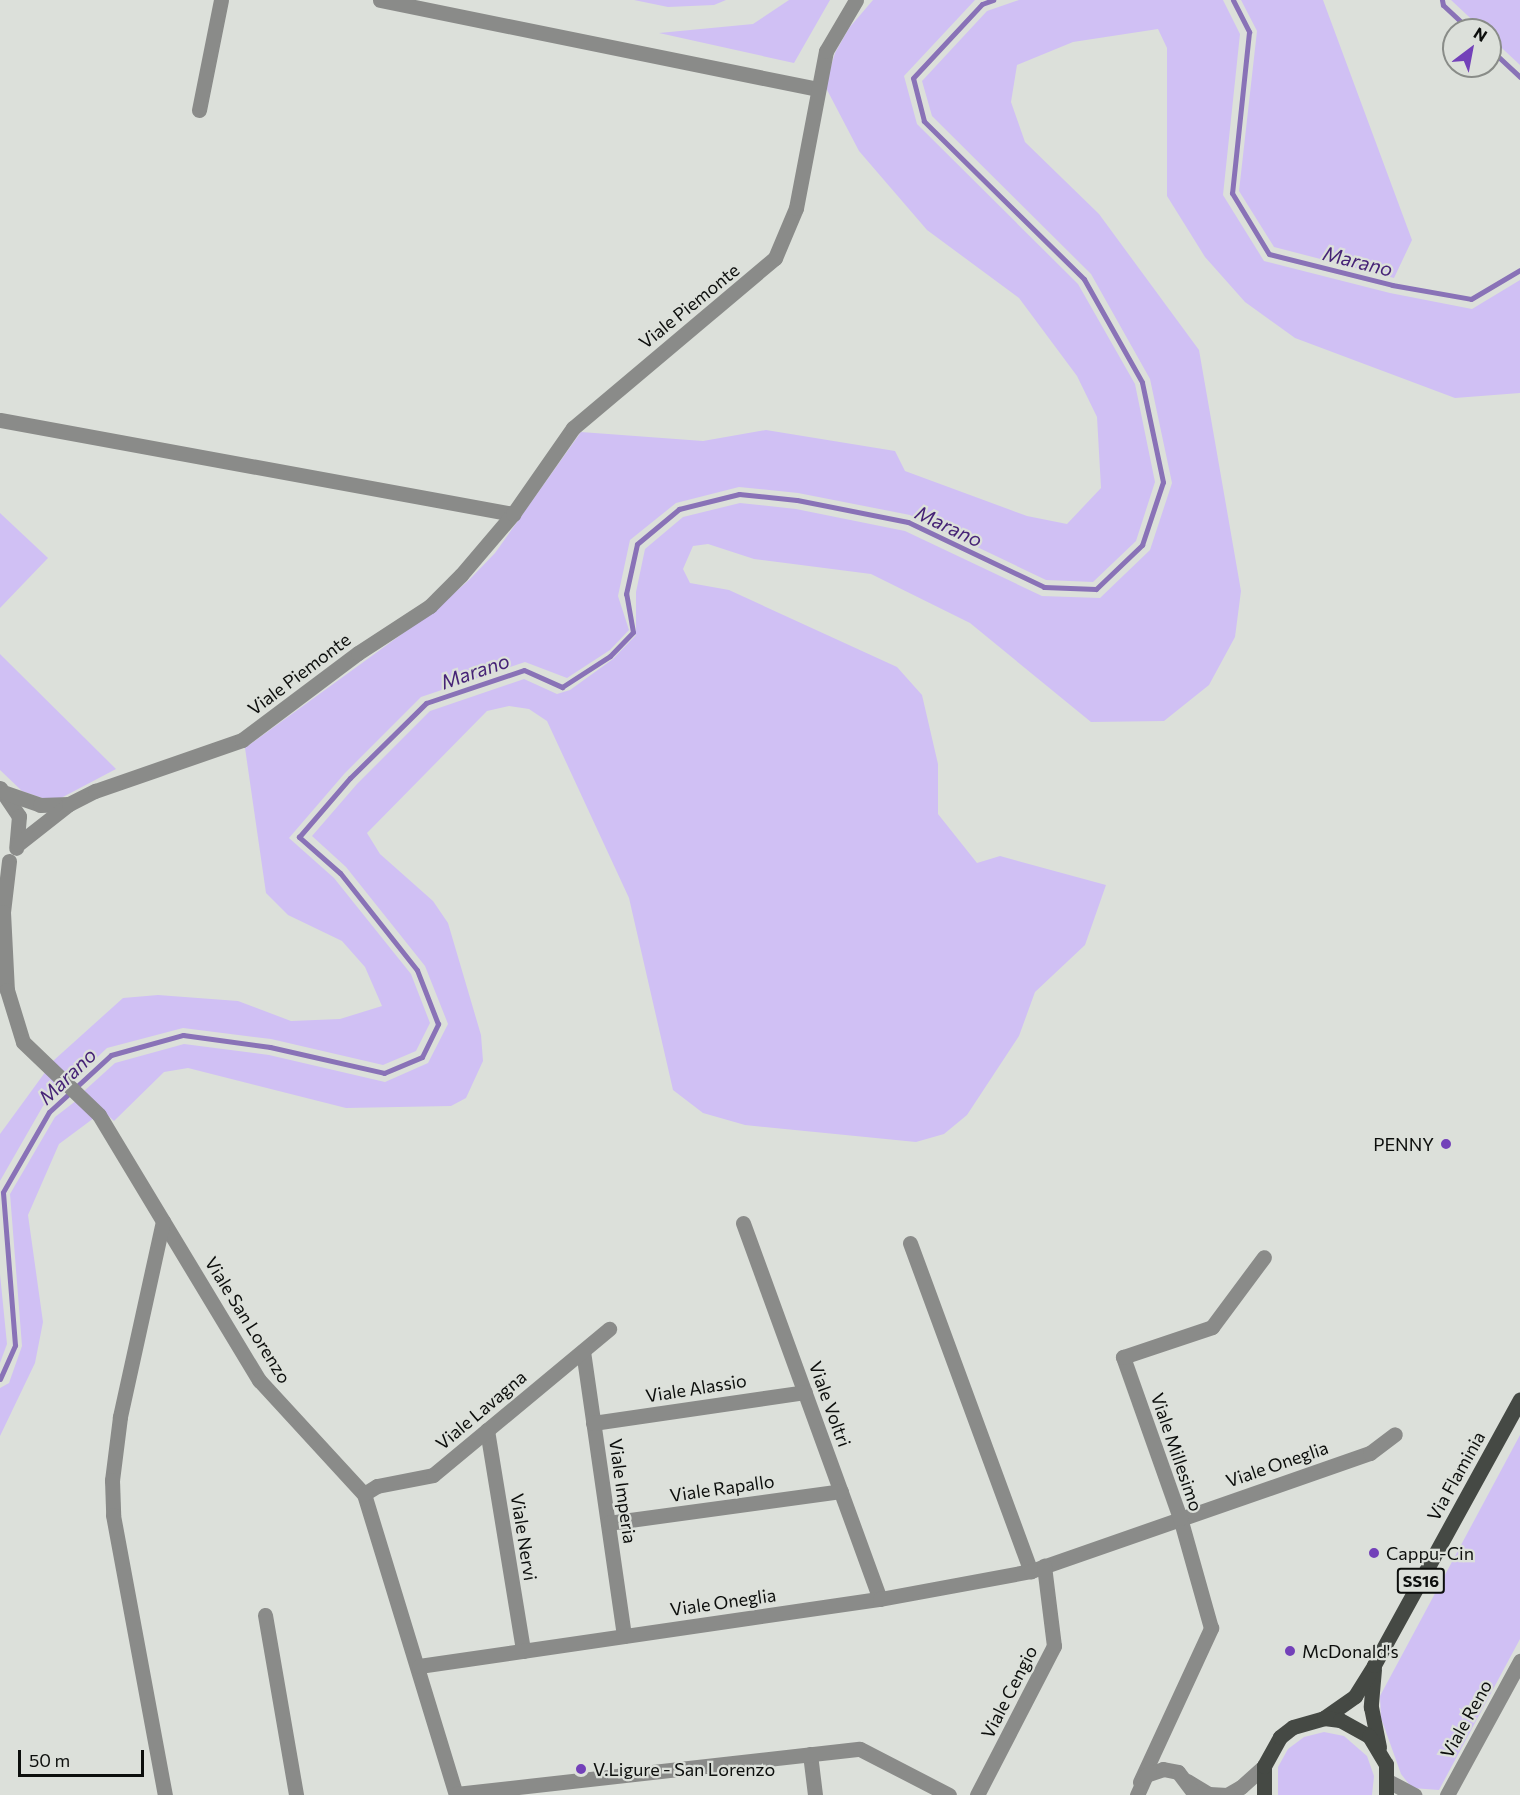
<!DOCTYPE html>
<html>
<head>
<meta charset="utf-8">
<style>
	body { margin:0 }
	#map { position:relative; width:1520px; height:1795px; overflow:hidden; background:#dce0da; font-family:Commissioner,sans-serif }
	div>[style] { position:absolute }
	[style*='--x'] { left:calc(var(--x)*1px); top:calc(var(--y)*1px); width:calc(var(--w)*1px); rotate:calc(var(--a)*1deg) }
	.green>* { inset:0; background:#d0c0f4 }
	.stream>* { height:5px; margin:-2.5px; padding:0 2.5px; transform-origin:2.5px; border-radius:2.5px; background:#8972b7 }
	.minor>* { height:15px; margin:-7.5px; padding:0 7.5px; transform-origin:7.5px; border-radius:7.5px; background:#8a8b89 }
	.major>* { height:15px; margin:-7.5px; padding:0 7.5px; transform-origin:7.5px; border-radius:7.5px; background:#454944 }
	.dots>* { width:16px; height:16px; translate:-50% -50%; box-sizing:border-box; border:3px solid #dce0da; border-radius:50% }
	span { translate:-50% -50%; white-space:nowrap; text-align:center; line-height:1.15; -webkit-text-stroke:4.5px #dce0da; paint-order:stroke }
	.shield-label span { padding:2px 4px; background:#dce0da; border:2px solid; border-radius:4px; -webkit-text-stroke-width:0 }
	.shield-label { font-size:16px; color:#0c0e0c; font-weight:700 }
	.street-label { font-size:18px; color:#0c0e0c }
	.poi-label { font-size:18px; color:#0c0e0c }
	.right { translate:-100% -50%; text-align:right }
	.left { translate:0 -50%; text-align:left }
	.water-label { font-size:20px; color:#462376; font-style:italic }
	.north { position:absolute; left:1442px; top:18px; width:60px; height:60px; box-sizing:border-box; background:#dce0da; border:2px solid #898c88; border-radius:50%; rotate:32deg; font-size:16px; font-weight:700; line-height:24px; text-align:center; color:#0c0e0c }
	.north::after { content:''; display:block; margin:auto; width:21px; height:27px; background:#7341b9; clip-path:polygon(50% 0,100% 100%,50% 72%,0 100%) }
	.scale { position:absolute; left:18px; top:1750px; width:126px; height:27px; box-sizing:border-box; border:3px solid #0c0e0c; border-top:0; padding-left:8px; font-size:18px; line-height:21px; white-space:nowrap; color:#0c0e0c; -webkit-text-stroke:4px #dce0da; paint-order:stroke }
</style>
</head>
<body>
<div id="map">
	<div class="green">
		<div style="clip-path:polygon(634px 0,726px 0,714px 5px,668px 7px)"></div>
		<div style="clip-path:polygon(789px 0,830px 0,794px 63px,659px 33px,753px 24px)"></div>
		<div style="clip-path:polygon(873px 0,975px 0,904px 76px,917px 124px,1078px 284px,1135px 384px,1155px 482px,1136px 541px,1093px 582px,1046px 580px,910px 515px,798px 493px,739px 487px,676px 503px,630px 540px,618px 596px,629px 630px,610px 650px,567px 678px,525px 662px,421px 697px,345px 773px,289px 838px,334px 878px,411px 974px,430px 1023px,416px 1051px,383px 1065px,271px 1039px,183px 1028px,107px 1048px,72px 1081px,53px 1061px,123px 998px,158px 995px,238px 1001px,291px 1021px,340px 1019px,382px 1006px,365px 967px,342px 941px,288px 915px,266px 893px,245px 748px,435px 610px,469px 580px,495px 553px,581px 432px,703px 441px,766px 430px,895px 451px,905px 471px,1027px 516px,1067px 524px,1101px 488px,1097px 417px,1077px 376px,1019px 298px,927px 230px,859px 151px,825px 86px,835px 53px,849px 28px)"></div>
		<div style="clip-path:polygon(1019px 0,1223px 0,1240px 34px,1223px 195px,1264px 261px,1390px 293px,1472px 309px,1520px 280px,1520px 393px,1455px 398px,1295px 338px,1245px 302px,1205px 257px,1167px 196px,1167px 48px,1158px 29px,1073px 42px,1017px 65px,1011px 102px,1025px 142px,1099px 214px,1199px 350px,1241px 591px,1235px 637px,1209px 685px,1164px 721px,1091px 722px,970px 623px,871px 574px,754px 559px,708px 544px,693px 546px,683px 569px,690px 583px,729px 590px,897px 667px,922px 695px,938px 764px,938px 814px,977px 863px,1000px 856px,1106px 885px,1085px 945px,1035px 992px,1019px 1036px,967px 1115px,944px 1134px,916px 1142px,745px 1125px,703px 1113px,673px 1090px,629px 898px,547px 721px,529px 709px,509px 706px,487px 711px,367px 833px,380px 854px,433px 901px,448px 923px,481px 1035px,483px 1061px,466px 1098px,451px 1106px,346px 1108px,188px 1068px,164px 1072px,114px 1121px,83px 1092px,115px 1063px,184px 1044px,269px 1055px,385px 1082px,428px 1063px,448px 1024px,425px 966px,346px 867px,312px 836px,357px 784px,430px 711px,524px 679px,557px 694px,570px 690px,613px 659px,636px 635px,636px 592px,645px 549px,683px 517px,740px 503px,796px 509px,905px 531px,1042px 596px,1100px 598px,1150px 550px,1172px 483px,1150px 379px,1091px 274px,932px 116px,922px 81px,987px 11px)"></div>
		<div style="clip-path:polygon(1241px 0,1323px 0,1412px 240px,1394px 278px,1274px 247px,1239px 191px,1257px 31px)"></div>
		<div style="clip-path:polygon(1451px 0,1520px 0,1520px 65px,1490px 37px,1490px 30px,1483px 30px)"></div>
		<div style="clip-path:polygon(0 513px,48px 558px,0 608px)"></div>
		<div style="clip-path:polygon(0 654px,116px 769px,61px 798px,48px 800px,22px 791px,0 770px)"></div>
		<div style="clip-path:polygon(46px 1071px,62px 1086px,43px 1106px,0 1181px,0 1134px)"></div>
		<div style="clip-path:polygon(77px 1100px,94px 1118px,59px 1144px,28px 1215px,43px 1322px,35px 1363px,0 1436px,0 1388px,9px 1383px,22px 1346px,10px 1194px,55px 1117px)"></div>
		<div style="clip-path:polygon(0 1274px,7px 1344px,0 1363px)"></div>
		<div style="clip-path:polygon(1520px 1435px,1520px 1639px,1439px 1790px,1412px 1788px,1401px 1774px,1381px 1718px,1380px 1696px)"></div>
		<div style="clip-path:polygon(1324px 1732px,1344px 1736px,1367px 1756px,1374px 1776px,1372px 1795px,1278px 1795px,1278px 1767px,1288px 1749px,1304px 1737px)"></div>
	</div>
	<div class="stream">
		<div style="--x:1233;--y:0;--w:36;--a:63"></div>
		<div style="--x:1249;--y:32;--w:162;--a:96"></div>
		<div style="--x:1232;--y:193;--w:71;--a:58.8"></div>
		<div style="--x:1269;--y:254;--w:127;--a:14.1"></div>
		<div style="--x:1392;--y:285;--w:80;--a:10"></div>
		<div style="--x:1471;--y:299;--w:57;--a:-30.6"></div>
		<div style="--x:1442;--y:0;--w:5;--a:79"></div>
		<div style="--x:1443;--y:5;--w:37;--a:43"></div>
		<div style="--x:1490;--y:49;--w:41;--a:43"></div>
		<div style="--x:0;--y:1379;--w:37;--a:-66"></div>
		<div style="--x:15;--y:1345;--w:153;--a:-94.5"></div>
		<div style="--x:3;--y:1192;--w:92;--a:-60.1"></div>
		<div style="--x:49;--y:1112;--w:84;--a:-42.6"></div>
		<div style="--x:111;--y:1055;--w:75;--a:-15.5"></div>
		<div style="--x:183;--y:1035;--w:88;--a:7.9"></div>
		<div style="--x:270;--y:1047;--w:117;--a:12.8"></div>
		<div style="--x:384;--y:1073;--w:41;--a:-22.8"></div>
		<div style="--x:422;--y:1057;--w:37;--a:-64"></div>
		<div style="--x:438;--y:1024;--w:58;--a:-111.3"></div>
		<div style="--x:417;--y:970;--w:124;--a:-128.4"></div>
		<div style="--x:340;--y:873;--w:55;--a:-138.7"></div>
		<div style="--x:299;--y:837;--w:78;--a:-49.2"></div>
		<div style="--x:350;--y:778;--w:107;--a:-44.6"></div>
		<div style="--x:426;--y:703;--w:103;--a:-18.6"></div>
		<div style="--x:524;--y:670;--w:42;--a:24.1"></div>
		<div style="--x:562;--y:687;--w:57;--a:-32.9"></div>
		<div style="--x:610;--y:656;--w:33;--a:-46"></div>
		<div style="--x:633;--y:632;--w:39;--a:-100"></div>
		<div style="--x:626;--y:594;--w:51;--a:-77.6"></div>
		<div style="--x:637;--y:544;--w:55;--a:-39.8"></div>
		<div style="--x:679;--y:509;--w:62;--a:-14"></div>
		<div style="--x:739;--y:494;--w:58;--a:5.9"></div>
		<div style="--x:797;--y:500;--w:113;--a:11.2"></div>
		<div style="--x:908;--y:522;--w:151;--a:25.5"></div>
		<div style="--x:1044;--y:587;--w:52;--a:2.2"></div>
		<div style="--x:1096;--y:589;--w:64;--a:-43.7"></div>
		<div style="--x:1142;--y:545;--w:66;--a:-71.6"></div>
		<div style="--x:1163;--y:482;--w:102;--a:-101.9"></div>
		<div style="--x:1142;--y:382;--w:118;--a:-119.4"></div>
		<div style="--x:1084;--y:279;--w:225;--a:-135.4"></div>
		<div style="--x:924;--y:121;--w:44;--a:-104.3"></div>
		<div style="--x:913;--y:78;--w:101;--a:-47"></div>
		<div style="--x:982;--y:4;--w:12;--a:-20"></div>
	</div>
	<div class="minor">
		<div style="--x:380;--y:0;--w:445;--a:11.5"></div>
		<div style="--x:199;--y:110;--w:112;--a:-78.7"></div>
		<div style="--x:0;--y:420;--w:522;--a:10.38"></div>
		<div style="--x:0;--y:788;--w:34;--a:56"></div>
		<div style="--x:19;--y:816;--w:32;--a:95"></div>
		<div style="--x:6;--y:793;--w:36;--a:19"></div>
		<div style="--x:40;--y:805;--w:29;--a:-2"></div>
		<div style="--x:18;--y:844;--w:65;--a:-38.1"></div>
		<div style="--x:69;--y:804;--w:29;--a:-27"></div>
		<div style="--x:95;--y:791;--w:156;--a:-19.1"></div>
		<div style="--x:242;--y:740;--w:145;--a:-36.9"></div>
		<div style="--x:358;--y:653;--w:86;--a:-33.1"></div>
		<div style="--x:430;--y:606;--w:44;--a:-45"></div>
		<div style="--x:461;--y:575;--w:80;--a:-49.6"></div>
		<div style="--x:513;--y:514;--w:105;--a:-55.1"></div>
		<div style="--x:573;--y:428;--w:264;--a:-40.1"></div>
		<div style="--x:775;--y:258;--w:54;--a:-67.2"></div>
		<div style="--x:796;--y:208;--w:160;--a:-79.2"></div>
		<div style="--x:826;--y:51;--w:59;--a:-59.5"></div>
		<div style="--x:9;--y:861;--w:51;--a:96.7"></div>
		<div style="--x:3;--y:912;--w:78;--a:87.1"></div>
		<div style="--x:7;--y:990;--w:54;--a:72.9"></div>
		<div style="--x:23;--y:1042;--w:105;--a:43.8"></div>
		<div style="--x:99;--y:1115;--w:310;--a:58.9"></div>
		<div style="--x:259;--y:1380;--w:155;--a:47.4"></div>
		<div style="--x:364;--y:1494;--w:315;--a:73"></div>
		<div style="--x:163;--y:1221;--w:201;--a:102.4"></div>
		<div style="--x:120;--y:1417;--w:64;--a:97.2"></div>
		<div style="--x:112;--y:1480;--w:35;--a:88"></div>
		<div style="--x:113;--y:1515;--w:285;--a:79.5"></div>
		<div style="--x:743;--y:1223;--w:400;--a:70"></div>
		<div style="--x:910;--y:1243;--w:350;--a:69.8"></div>
		<div style="--x:583;--y:1351;--w:288;--a:81.8"></div>
		<div style="--x:593;--y:1423;--w:214;--a:-8.3"></div>
		<div style="--x:487;--y:1430;--w:224;--a:80.7"></div>
		<div style="--x:364;--y:1494;--w:15;--a:-32"></div>
		<div style="--x:377;--y:1486;--w:57;--a:-11.1"></div>
		<div style="--x:433;--y:1475;--w:229;--a:-39.7"></div>
		<div style="--x:608;--y:1523;--w:235;--a:-7.8"></div>
		<div style="--x:265;--y:1615;--w:183;--a:80.2"></div>
		<div style="--x:419;--y:1666;--w:466;--a:-8.3"></div>
		<div style="--x:880;--y:1599;--w:154;--a:-10.5"></div>
		<div style="--x:1031;--y:1571;--w:359;--a:-19.2"></div>
		<div style="--x:1370;--y:1453;--w:31;--a:-37"></div>
		<div style="--x:810;--y:1754;--w:41;--a:83"></div>
		<div style="--x:1187;--y:1781;--w:26;--a:31"></div>
		<div style="--x:1209;--y:1794;--w:18;--a:3"></div>
		<div style="--x:1227;--y:1795;--w:16;--a:-30"></div>
		<div style="--x:1241;--y:1787;--w:31;--a:-42"></div>
		<div style="--x:1388;--y:1781;--w:30;--a:28"></div>
		<div style="--x:1140;--y:1782;--w:170;--a:-65.2"></div>
		<div style="--x:1211;--y:1628;--w:114;--a:-105.7"></div>
		<div style="--x:1180;--y:1518;--w:171;--a:-109.5"></div>
		<div style="--x:1123;--y:1357;--w:94;--a:-18.6"></div>
		<div style="--x:1212;--y:1327;--w:87;--a:-53.4"></div>
		<div style="--x:456;--y:1794;--w:406;--a:-6.4"></div>
		<div style="--x:860;--y:1749;--w:100;--a:27.3"></div>
		<div style="--x:977;--y:1795;--w:168;--a:-62.7"></div>
		<div style="--x:1054;--y:1646;--w:81;--a:-97.1"></div>
		<div style="--x:1137;--y:1795;--w:22;--a:-66"></div>
		<div style="--x:1146;--y:1775;--w:18;--a:-19"></div>
		<div style="--x:1163;--y:1769;--w:15;--a:11"></div>
		<div style="--x:1178;--y:1772;--w:21;--a:53"></div>
		<div style="--x:1447;--y:1795;--w:153;--a:-61.4"></div>
	</div>
	<div class="major">
		<div style="--x:1374;--y:1669;--w:38;--a:95"></div>
		<div style="--x:1371;--y:1707;--w:41;--a:78.7"></div>
		<div style="--x:1324;--y:1718;--w:38;--a:-35"></div>
		<div style="--x:1355;--y:1696;--w:36;--a:-58"></div>
		<div style="--x:1374;--y:1665;--w:303;--a:-61.2"></div>
		<div style="--x:1264;--y:1795;--w:29;--a:-90"></div>
		<div style="--x:1264;--y:1766;--w:33;--a:-61"></div>
		<div style="--x:1280;--y:1737;--w:16;--a:-38"></div>
		<div style="--x:1293;--y:1727;--w:32;--a:-16"></div>
		<div style="--x:1324;--y:1718;--w:16;--a:7"></div>
		<div style="--x:1340;--y:1720;--w:33;--a:29"></div>
		<div style="--x:1369;--y:1736;--w:33;--a:59"></div>
		<div style="--x:1386;--y:1764;--w:31;--a:90"></div>
	</div>
	<div class="dots">
		<div style="left:1446px;top:1144px;background:#7341b9"></div>
		<div style="left:1374px;top:1553px;background:#7341b9"></div>
		<div style="left:1290px;top:1651px;background:#7341b9"></div>
		<div style="left:581px;top:1769px;background:#7341b9"></div>
	</div>
	<div class="shield-label">
		<span style="left:1421px;top:1581px">SS16</span>
	</div>
	<div class="street-label">
		<span style="left:689px;top:306px;rotate:-39deg">Viale Piemonte</span>
		<span style="left:299px;top:674px;rotate:-37deg">Viale Piemonte</span>
		<span style="left:248px;top:1320px;rotate:58deg">Viale San Lorenzo</span>
		<span style="left:696px;top:1388px;rotate:-9deg">Viale Alassio</span>
		<span style="left:830px;top:1404px;rotate:70deg">Viale Voltri</span>
		<span style="left:481px;top:1410px;rotate:-40deg">Viale Lavagna</span>
		<span style="left:1177px;top:1452px;rotate:71deg">Viale Millesimo</span>
		<span style="left:1277px;top:1464px;rotate:-19deg">Viale Oneglia</span>
		<span style="left:1456px;top:1476px;rotate:-61deg">Via Flaminia</span>
		<span style="left:722px;top:1488px;rotate:-8deg">Viale Rapallo</span>
		<span style="left:623px;top:1491px;rotate:82deg">Viale Imperia</span>
		<span style="left:524px;top:1537px;rotate:81deg">Viale Nervi</span>
		<span style="left:723px;top:1602px;rotate:-8deg">Viale Oneglia</span>
		<span style="left:1009px;top:1692px;rotate:-63deg">Viale Cengio</span>
		<span style="left:1466px;top:1719px;rotate:-61deg">Viale Reno</span>
	</div>
	<div class="poi-label">
		<span class="right" style="left:1434px;top:1144px">PENNY</span>
		<span class="left" style="left:1386px;top:1553px">Cappu-Cin</span>
		<span class="left" style="left:1302px;top:1651px">McDonald's</span>
		<span class="left" style="left:593px;top:1769px">V.Ligure - San Lorenzo</span>
	</div>
	<div class="water-label">
		<span style="left:1358px;top:261px;rotate:14deg">Marano</span>
		<span style="left:949px;top:526px;rotate:25deg">Marano</span>
		<span style="left:475px;top:671px;rotate:-19deg">Marano</span>
		<span style="left:67px;top:1076px;rotate:-44deg">Marano</span>
	</div>
	<div class="north">N</div>
	<div class="scale">50 m</div>
</div>
</body>
</html>
